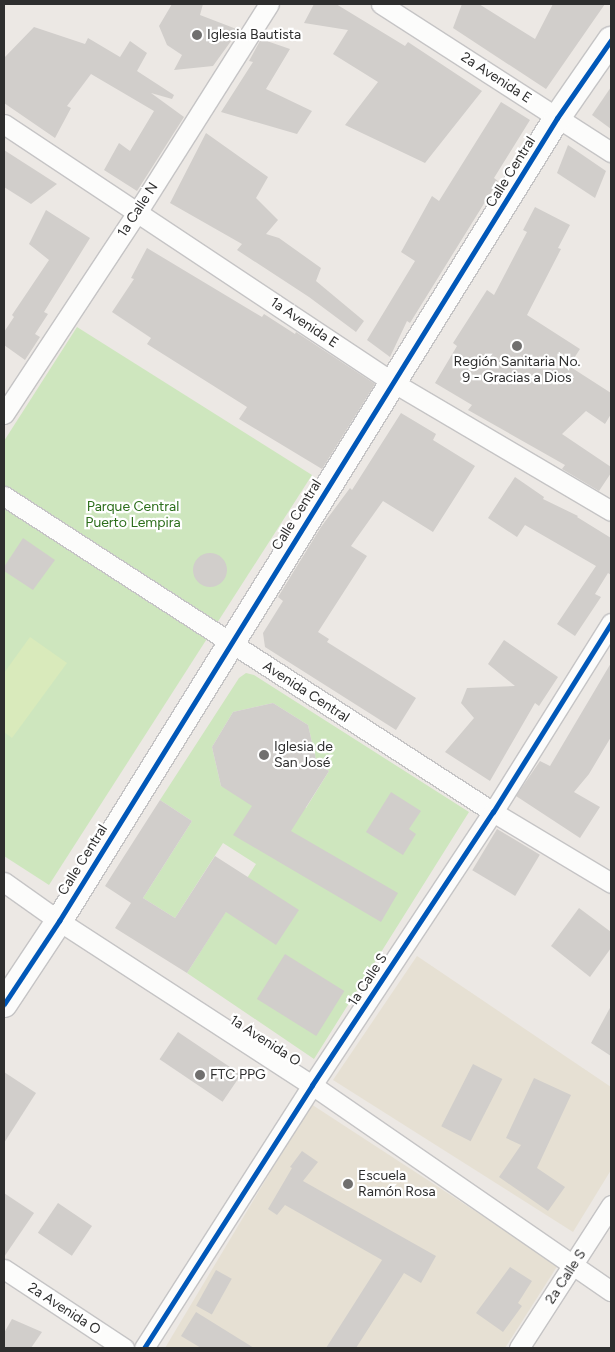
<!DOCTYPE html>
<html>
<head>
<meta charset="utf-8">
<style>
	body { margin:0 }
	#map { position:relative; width:615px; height:1352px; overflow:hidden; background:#ece8e4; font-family:Figtree,sans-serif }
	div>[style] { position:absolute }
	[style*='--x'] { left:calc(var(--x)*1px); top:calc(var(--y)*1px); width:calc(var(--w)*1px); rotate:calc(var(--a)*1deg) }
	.education>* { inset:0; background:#e6e0d3 }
	.green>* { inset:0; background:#cee6be }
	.pitch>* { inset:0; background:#d9eabb }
	.building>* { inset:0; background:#d1cecb; transform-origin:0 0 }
	.round { border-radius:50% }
	.roads { filter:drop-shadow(1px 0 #c5c4c5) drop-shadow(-1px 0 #c5c4c5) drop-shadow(0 1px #c5c4c5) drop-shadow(0 -1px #c5c4c5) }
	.street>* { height:19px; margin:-9.5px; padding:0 9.5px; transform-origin:9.5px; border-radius:9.5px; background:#fcfcfb }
	.secondary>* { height:26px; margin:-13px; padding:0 13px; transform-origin:13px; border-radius:13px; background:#fcfcfb }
	.cycleway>* { height:5px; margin:-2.5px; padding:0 2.5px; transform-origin:2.5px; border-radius:2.5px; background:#0057b8 }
	.dots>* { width:14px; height:14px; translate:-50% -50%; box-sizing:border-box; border:2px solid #fff; border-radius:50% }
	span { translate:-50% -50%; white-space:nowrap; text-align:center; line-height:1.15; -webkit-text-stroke:4.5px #fff; paint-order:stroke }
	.poi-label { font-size:14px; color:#2e2e2e }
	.left { translate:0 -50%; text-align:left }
	.street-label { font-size:14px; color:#2e2e2e }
	.park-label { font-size:14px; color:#2c6e1b }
	.frame { position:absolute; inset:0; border:5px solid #2e2e2e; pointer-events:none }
</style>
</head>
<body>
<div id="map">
	<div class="education">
		<div style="clip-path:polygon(417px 956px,611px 1087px,611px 1170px,573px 1232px,333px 1080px)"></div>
		<div style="clip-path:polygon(311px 1104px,558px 1265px,505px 1348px,165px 1348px)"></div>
	</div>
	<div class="green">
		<div style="clip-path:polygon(77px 327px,312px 475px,49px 885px,4px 856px,4px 441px)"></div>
		<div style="clip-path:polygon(evenodd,246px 673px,254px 675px,469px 812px,314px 1059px,187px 973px,256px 864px,223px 843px,175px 918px,143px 898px,192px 821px,160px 800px,239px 678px,246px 673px,273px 703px,308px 725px,317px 764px,329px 771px,306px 808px,221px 786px,212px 747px,233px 712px,273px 703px)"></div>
	</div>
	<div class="pitch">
		<div style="clip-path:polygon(30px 637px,67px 663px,12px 738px,4px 732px,4px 673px)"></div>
	</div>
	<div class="building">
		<div style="clip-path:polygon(172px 4px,203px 4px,200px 15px,239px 30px,213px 66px,174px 70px,182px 55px,167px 45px,159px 26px)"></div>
		<div style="clip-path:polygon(314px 4px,336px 4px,405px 46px,408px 42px,482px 91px,425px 163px,345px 125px,378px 82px,333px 54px,348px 30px,304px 23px)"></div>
		<div style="clip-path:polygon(462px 4px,479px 4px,535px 39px,553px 4px,605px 4px,546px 89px,453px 28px)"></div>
		<div style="clip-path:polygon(34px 27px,85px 44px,88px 38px,120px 57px,130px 41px,147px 53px,137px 71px,174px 95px,172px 99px,151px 93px,184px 117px,137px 191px,104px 170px,119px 143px,130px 151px,154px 111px,91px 74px,67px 106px,71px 108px,55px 138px,4px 103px,4px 58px)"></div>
		<div style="clip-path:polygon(261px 39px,290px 49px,266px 89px,312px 111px,297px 134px,221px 112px,253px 62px,249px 61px)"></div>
		<div style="clip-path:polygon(611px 87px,611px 129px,592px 115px)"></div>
		<div style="clip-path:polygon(501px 102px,530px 120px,494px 178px,498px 181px,410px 323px,407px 321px,390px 357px,367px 340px,415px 261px,401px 252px,432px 196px,439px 201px)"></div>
		<div style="clip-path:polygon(206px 133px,268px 177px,256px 198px,278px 220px,266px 234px,279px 238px,321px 268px,316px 281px,364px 321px,356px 332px,309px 297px,237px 250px,242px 244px,170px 203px)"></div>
		<div style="clip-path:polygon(568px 145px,606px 171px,595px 198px,557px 173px)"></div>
		<div style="clip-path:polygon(4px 150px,57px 184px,31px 204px,4px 187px)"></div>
		<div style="clip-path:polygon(535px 207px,570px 225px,558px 248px,561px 249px,527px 315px,580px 349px,569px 366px,611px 393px,611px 414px,605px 424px,586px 411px,562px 434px,611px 467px,611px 473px,599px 491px,562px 469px,565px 465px,468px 410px,472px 405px,435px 383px,457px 346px,453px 343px,487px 290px,494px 295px,527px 232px,523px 230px)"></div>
		<div style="clip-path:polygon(46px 210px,90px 238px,44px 312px,48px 314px,35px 334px,40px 337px,25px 360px,4px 345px,4px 332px,14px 317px,12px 315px,49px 260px,29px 244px)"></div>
		<div style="clip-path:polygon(147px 248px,262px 317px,264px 314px,295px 334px,296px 332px,375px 384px,322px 469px,239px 419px,247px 407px,147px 344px,151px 338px,112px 312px,134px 279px,131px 278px)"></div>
		<div style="clip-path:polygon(401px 413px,436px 434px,433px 440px,475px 466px,433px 532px,383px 501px,351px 546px,367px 556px,318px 632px,329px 639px,327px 642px,416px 698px,396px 730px,265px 647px,263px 633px,283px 601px,278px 597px,321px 527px,350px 488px,352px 490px)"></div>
		<div style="clip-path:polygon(515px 477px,544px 497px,543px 499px,578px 516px,577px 517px,611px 538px,611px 575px,608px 573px,595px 594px,601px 597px,575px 636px,557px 624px,596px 566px,525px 525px,517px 537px,488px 518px)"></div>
		<div style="clip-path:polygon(23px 538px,55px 560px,33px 590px,4px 571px,4px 567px)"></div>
		<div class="round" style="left:193px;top:553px;width:34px;height:34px"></div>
		<div style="clip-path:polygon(504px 640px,558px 677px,539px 706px,535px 703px,490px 781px,445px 752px,474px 718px,461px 703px,467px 688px,515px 686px,488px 664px)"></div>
		<div style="clip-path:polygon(611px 663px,611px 737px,589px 774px,574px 792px,600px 807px,580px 838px,516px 796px,540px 761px,550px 766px)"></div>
		<div style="clip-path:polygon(273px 703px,308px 725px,317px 764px,329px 771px,291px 831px,398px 893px,381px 922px,233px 835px,252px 806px,221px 786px,212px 747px,233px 712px)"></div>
		<div style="clip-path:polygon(391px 792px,421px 811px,409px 829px,416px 834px,403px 855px,366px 832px)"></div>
		<div style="clip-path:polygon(160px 800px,192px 821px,143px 898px,175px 918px,215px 856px,299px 910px,276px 945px,226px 912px,187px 973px,115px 928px,131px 903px,105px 886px)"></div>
		<div style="left:497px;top:829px;width:50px;height:48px;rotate:31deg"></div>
		<div style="clip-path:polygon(579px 908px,611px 932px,611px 948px,590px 977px,551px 946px)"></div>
		<div style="left:285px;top:954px;width:70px;height:53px;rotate:32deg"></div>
		<div style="clip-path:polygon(611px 1006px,611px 1056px,591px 1043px)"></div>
		<div style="left:178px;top:1032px;width:76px;height:33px;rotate:34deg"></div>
		<div style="left:473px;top:1064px;width:33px;height:70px;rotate:27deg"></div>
		<div style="clip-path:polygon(4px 1072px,36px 1093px,4px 1143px)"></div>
		<div style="clip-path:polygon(534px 1078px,571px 1095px,537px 1168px,565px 1187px,548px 1211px,499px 1177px,521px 1145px,506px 1138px)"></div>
		<div style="clip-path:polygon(302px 1151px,318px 1162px,303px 1181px,436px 1256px,421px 1283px,404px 1273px,356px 1348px,326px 1348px,382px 1260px,285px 1205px,277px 1215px,268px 1209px,292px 1168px,290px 1167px)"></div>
		<div style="clip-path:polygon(4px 1193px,34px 1213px,4px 1257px)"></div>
		<div style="left:58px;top:1203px;width:41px;height:36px;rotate:34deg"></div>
		<div style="clip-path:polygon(510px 1267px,532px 1281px,518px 1303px,522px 1306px,503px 1332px,476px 1313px)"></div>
		<div style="left:216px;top:1270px;width:18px;height:41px;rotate:29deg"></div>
		<div style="clip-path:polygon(196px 1312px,254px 1348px,201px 1348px,181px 1336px)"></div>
		<div style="clip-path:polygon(12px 1319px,42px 1332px,31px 1348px,4px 1348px,4px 1333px)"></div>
	</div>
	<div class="roads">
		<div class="street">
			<div style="--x:381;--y:4;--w:274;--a:32.8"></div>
			<div style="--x:4;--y:124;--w:468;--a:33.6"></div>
			<div style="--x:394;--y:383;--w:252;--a:30.5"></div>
			<div style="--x:4;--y:414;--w:243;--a:-56.6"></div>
			<div style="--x:138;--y:211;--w:245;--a:-57.7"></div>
			<div style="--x:4;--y:496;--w:582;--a:32.87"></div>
			<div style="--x:493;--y:812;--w:138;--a:31"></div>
			<div style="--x:4;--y:882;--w:67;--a:35.3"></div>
			<div style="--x:59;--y:921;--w:302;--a:33"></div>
			<div style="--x:312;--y:1085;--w:363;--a:34.6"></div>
			<div style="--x:4;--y:1269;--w:144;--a:33.4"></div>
			<div style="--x:144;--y:1348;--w:312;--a:-57.4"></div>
			<div style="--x:312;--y:1085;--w:328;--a:-56.5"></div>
			<div style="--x:493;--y:812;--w:223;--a:-58"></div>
			<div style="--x:519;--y:1348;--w:170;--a:-57.2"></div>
		</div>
		<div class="secondary">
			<div style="--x:4;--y:1004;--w:100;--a:-56.5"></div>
			<div style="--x:59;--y:921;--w:945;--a:-58.19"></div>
			<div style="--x:557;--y:118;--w:95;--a:-55.3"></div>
		</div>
	</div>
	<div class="cycleway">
		<div style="--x:4;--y:1004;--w:100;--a:-56.5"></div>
		<div style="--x:59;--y:921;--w:945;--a:-58.19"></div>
		<div style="--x:557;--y:118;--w:95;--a:-55.3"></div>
		<div style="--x:144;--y:1348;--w:312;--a:-57.4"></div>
		<div style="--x:312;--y:1085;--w:328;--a:-56.5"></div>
		<div style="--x:493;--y:812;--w:223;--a:-58"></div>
	</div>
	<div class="dots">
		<div style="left:197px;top:35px;background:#706f6e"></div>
		<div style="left:517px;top:346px;background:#706f6e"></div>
		<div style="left:264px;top:755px;background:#706f6e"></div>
		<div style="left:200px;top:1075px;background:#706f6e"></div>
		<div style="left:348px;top:1184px;background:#706f6e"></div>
	</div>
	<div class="poi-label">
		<span class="left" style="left:207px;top:35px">Iglesia Bautista</span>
		<span style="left:517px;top:370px">Región Sanitaria No.<br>9 - Gracias a Dios</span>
		<span class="left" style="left:274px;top:755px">Iglesia de<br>San José</span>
		<span class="left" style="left:210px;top:1075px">FTC PPG</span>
		<span class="left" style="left:358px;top:1184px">Escuela<br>Ramón Rosa</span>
	</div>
	<div class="street-label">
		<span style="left:496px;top:78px;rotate:33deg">2a Avenida E</span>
		<span style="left:511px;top:172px;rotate:-58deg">Calle Central</span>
		<span style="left:138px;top:210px;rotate:-57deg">1a Calle N</span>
		<span style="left:304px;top:323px;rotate:34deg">1a Avenida E</span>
		<span style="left:297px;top:515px;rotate:-58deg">Calle Central</span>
		<span style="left:306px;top:692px;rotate:33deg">Avenida Central</span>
		<span style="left:83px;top:860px;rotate:-58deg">Calle Central</span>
		<span style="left:368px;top:980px;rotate:-57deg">1a Calle S</span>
		<span style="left:265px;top:1041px;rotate:33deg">1a Avenida O</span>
		<span style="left:566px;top:1277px;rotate:-57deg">2a Calle S</span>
		<span style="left:64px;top:1309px;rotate:33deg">2a Avenida O</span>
	</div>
	<div class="park-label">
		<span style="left:133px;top:515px">Parque Central<br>Puerto Lempira</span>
	</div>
	<div class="frame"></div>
</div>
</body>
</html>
